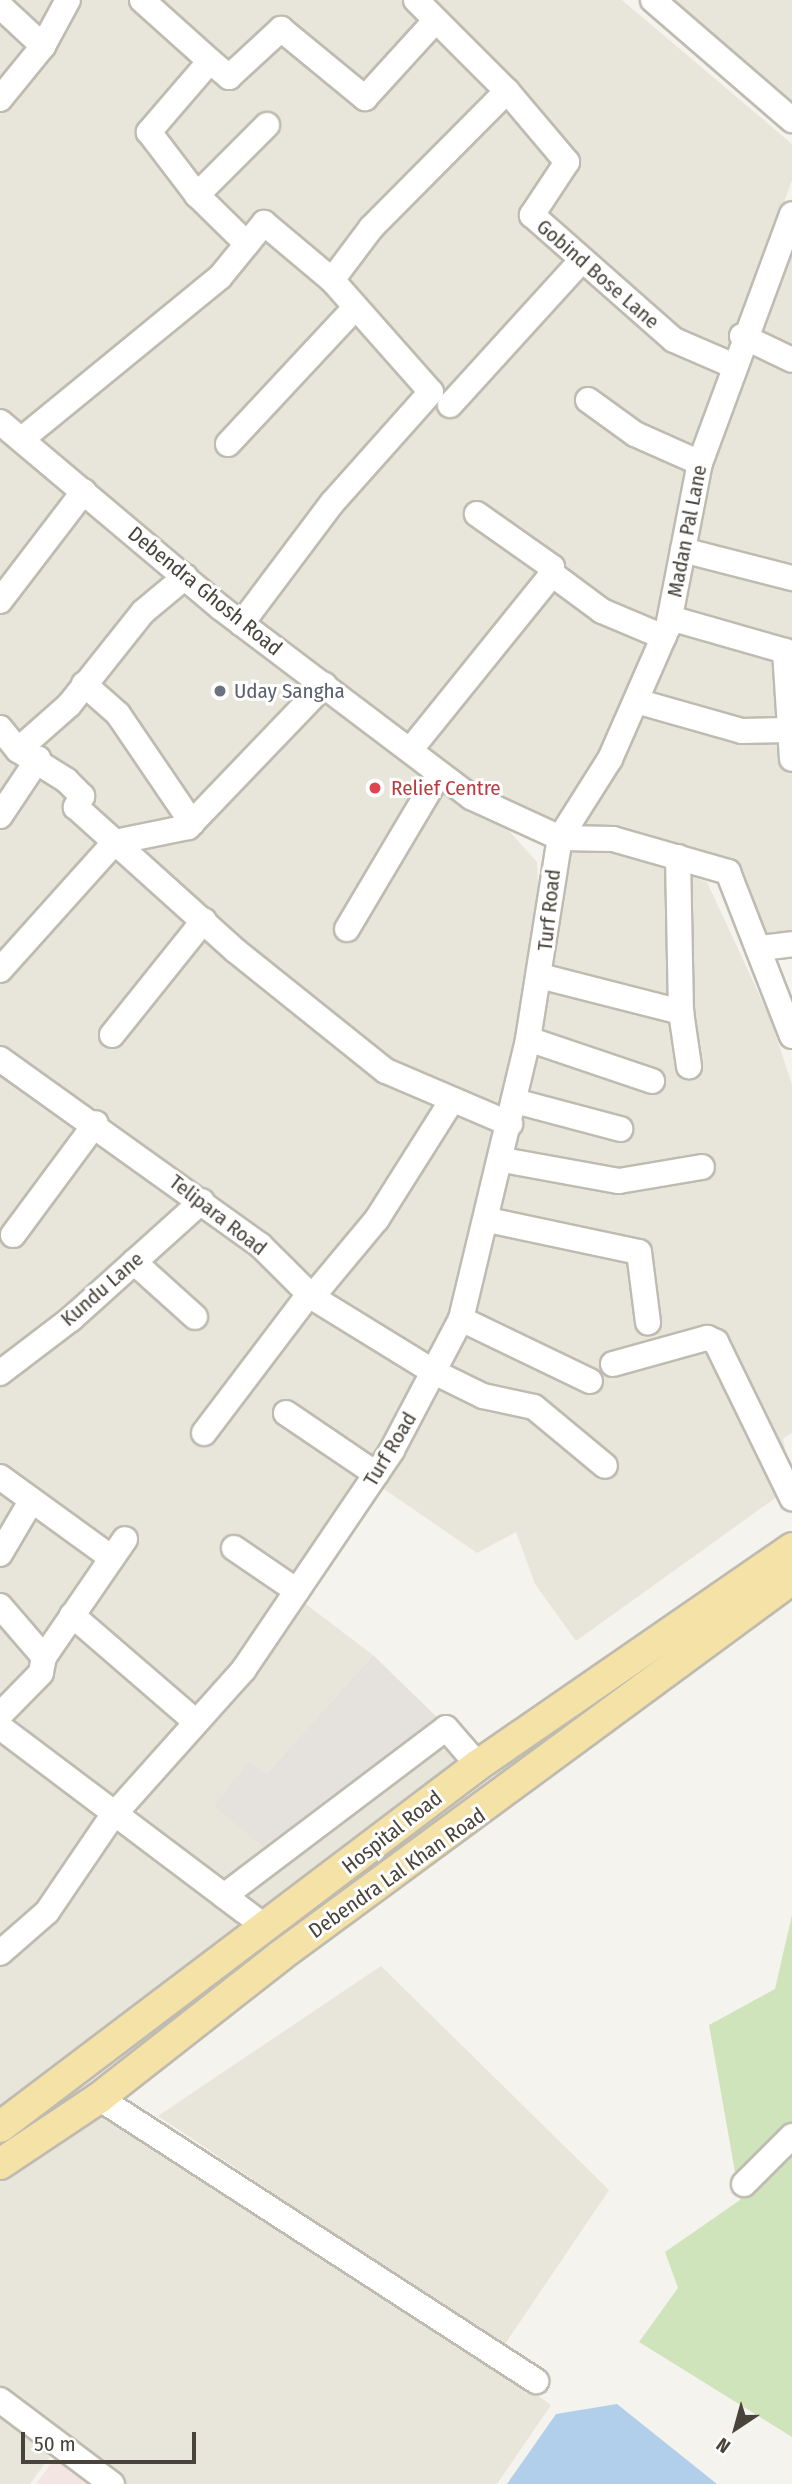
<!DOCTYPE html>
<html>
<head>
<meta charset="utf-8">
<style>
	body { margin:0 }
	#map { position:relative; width:792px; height:2484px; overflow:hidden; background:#f5f3ed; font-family:"Fira Sans Condensed",sans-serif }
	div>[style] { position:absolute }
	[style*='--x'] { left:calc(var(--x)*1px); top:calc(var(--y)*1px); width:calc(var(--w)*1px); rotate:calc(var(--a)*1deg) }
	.residential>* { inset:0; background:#e8e5db }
	.industrial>* { inset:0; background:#e5e2de }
	.medical>* { inset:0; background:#f3e5e2 }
	.green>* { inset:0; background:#cfe4ba }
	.water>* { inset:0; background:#b1cfea }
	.roads { filter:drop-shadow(2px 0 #bfbbb0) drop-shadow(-2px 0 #bfbbb0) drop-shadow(0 2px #bfbbb0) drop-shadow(0 -2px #bfbbb0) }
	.minor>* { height:24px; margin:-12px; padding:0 12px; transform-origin:12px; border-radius:12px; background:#fff }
	.major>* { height:30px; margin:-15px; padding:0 15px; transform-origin:15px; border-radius:15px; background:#f4e2a7 }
	.dots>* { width:19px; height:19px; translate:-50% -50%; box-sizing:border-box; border:4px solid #fff; border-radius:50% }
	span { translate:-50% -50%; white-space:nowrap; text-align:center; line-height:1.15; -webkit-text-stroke:6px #fff; paint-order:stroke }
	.street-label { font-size:21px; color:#49443b }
	.worship-label { font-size:21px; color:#5b616d }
	.left { translate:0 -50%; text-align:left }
	.health-label { font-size:21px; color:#be3a42 }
	.north { position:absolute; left:701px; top:2393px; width:70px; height:70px; -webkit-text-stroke:5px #fff; paint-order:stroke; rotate:216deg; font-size:19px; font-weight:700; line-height:28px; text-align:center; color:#49443b }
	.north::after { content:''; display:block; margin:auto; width:24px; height:32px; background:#49443b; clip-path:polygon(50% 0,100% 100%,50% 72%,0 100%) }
	.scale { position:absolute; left:21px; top:2432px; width:175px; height:32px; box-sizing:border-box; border:4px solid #49443b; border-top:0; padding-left:9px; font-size:21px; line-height:24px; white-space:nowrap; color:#49443b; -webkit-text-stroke:5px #fff; paint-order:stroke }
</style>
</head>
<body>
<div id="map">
	<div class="residential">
		<div style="clip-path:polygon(0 0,622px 0,792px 144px,792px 180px,685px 477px,661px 614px,604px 752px,557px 826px,470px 788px,0 413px)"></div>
		<div style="clip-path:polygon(661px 0,792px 0,792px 109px)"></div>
		<div style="clip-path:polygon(792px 235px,792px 352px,751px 333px)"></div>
		<div style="clip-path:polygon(745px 344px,792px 368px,792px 932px,767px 938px,732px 863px,581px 824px,618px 754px)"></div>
		<div style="clip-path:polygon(0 439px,179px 590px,308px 686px,179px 821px,115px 831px,0 957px)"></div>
		<div style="clip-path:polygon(320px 697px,500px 821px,537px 862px,539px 910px,501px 1123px,464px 1295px,430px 1362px,314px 1289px,0 1050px,0 979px,114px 855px,193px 832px)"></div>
		<div style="clip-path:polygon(607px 846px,707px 882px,770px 1018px,792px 1085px,792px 1433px,783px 1438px,792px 1486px,576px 1641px,535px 1584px,516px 1532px,477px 1553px,384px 1489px,483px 1286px,557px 947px,567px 851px)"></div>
		<div style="clip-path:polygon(0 1064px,192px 1201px,0 1363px)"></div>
		<div style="clip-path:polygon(203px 1211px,424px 1376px,389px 1447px,238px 1670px,114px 1807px,0 1719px,0 1383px)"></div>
		<div style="clip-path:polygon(303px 1602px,373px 1655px,267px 1773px,249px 1761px,215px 1806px,443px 1735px,478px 1776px,278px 1926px,141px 1826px,139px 1808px,249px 1678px)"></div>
		<div style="clip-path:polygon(0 1734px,272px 1940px,1px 2150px,0 2150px)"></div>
		<div style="clip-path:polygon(381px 1966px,609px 2190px,503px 2347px,158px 2116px)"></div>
		<div style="clip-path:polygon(104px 2087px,551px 2405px,497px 2484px,124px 2484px,0 2392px,0 2168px)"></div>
		<div style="clip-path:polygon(0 2412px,53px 2452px,30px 2484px,0 2484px)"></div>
	</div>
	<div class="industrial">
		<div style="clip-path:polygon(373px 1655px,444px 1724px,273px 1855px,214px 1806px,249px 1761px,267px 1773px)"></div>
	</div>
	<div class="medical">
		<div style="clip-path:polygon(59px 2452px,101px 2484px,36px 2484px)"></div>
	</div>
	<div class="green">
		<div style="clip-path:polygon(792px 1915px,792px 2437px,639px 2342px,678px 2288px,665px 2252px,740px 2200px,709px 2025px,775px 1989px)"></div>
	</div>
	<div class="water">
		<div style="clip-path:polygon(617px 2404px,717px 2484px,507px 2484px,556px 2414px)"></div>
	</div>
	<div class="roads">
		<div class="minor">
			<div style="--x:142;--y:0;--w:91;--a:41.9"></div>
			<div style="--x:210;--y:61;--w:94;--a:130.7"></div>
			<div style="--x:149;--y:132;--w:79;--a:52.7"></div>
			<div style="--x:197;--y:195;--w:70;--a:44.4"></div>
			<div style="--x:416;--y:0;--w:129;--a:45"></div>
			<div style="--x:507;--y:91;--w:93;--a:49.8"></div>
			<div style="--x:567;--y:162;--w:64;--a:123.4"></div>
			<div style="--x:532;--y:215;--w:189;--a:41.4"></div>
			<div style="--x:674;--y:340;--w:63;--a:23.3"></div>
			<div style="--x:653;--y:0;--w:184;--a:40.8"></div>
			<div style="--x:0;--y:6;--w:59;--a:42.9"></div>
			<div style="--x:43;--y:46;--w:52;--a:-61.5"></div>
			<div style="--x:210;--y:61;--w:25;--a:40"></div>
			<div style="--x:229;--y:77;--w:71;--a:-42.7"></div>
			<div style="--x:281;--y:29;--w:109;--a:39.4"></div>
			<div style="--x:365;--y:98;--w:105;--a:-47.7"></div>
			<div style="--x:0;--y:99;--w:68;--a:-50.9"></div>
			<div style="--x:197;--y:195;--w:99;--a:-45"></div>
			<div style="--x:332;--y:280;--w:65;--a:-53.1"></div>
			<div style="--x:371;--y:228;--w:193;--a:-45.2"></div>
			<div style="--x:742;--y:336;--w:55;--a:25.6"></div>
			<div style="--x:588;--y:400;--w:58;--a:35.9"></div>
			<div style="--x:635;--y:434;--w:71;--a:24"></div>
			<div style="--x:450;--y:405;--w:195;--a:-47.7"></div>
			<div style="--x:0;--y:422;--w:289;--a:40.1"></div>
			<div style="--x:221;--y:608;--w:313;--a:37.1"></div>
			<div style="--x:471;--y:797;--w:98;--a:24.7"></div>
			<div style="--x:560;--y:838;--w:53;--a:1.1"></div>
			<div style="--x:613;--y:839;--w:120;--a:16"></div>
			<div style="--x:728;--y:872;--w:176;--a:68.7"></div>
			<div style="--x:22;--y:439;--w:256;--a:-39.3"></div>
			<div style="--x:220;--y:277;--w:70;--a:-50.8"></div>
			<div style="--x:264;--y:223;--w:89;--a:40"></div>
			<div style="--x:332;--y:280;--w:149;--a:48.5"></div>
			<div style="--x:431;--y:392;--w:149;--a:131.7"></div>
			<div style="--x:332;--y:503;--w:151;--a:126.9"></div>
			<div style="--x:228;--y:444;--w:185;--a:-47"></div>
			<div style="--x:683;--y:550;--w:113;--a:14.4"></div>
			<div style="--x:552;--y:574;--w:62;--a:36.5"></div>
			<div style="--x:602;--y:611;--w:67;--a:22.8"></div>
			<div style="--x:0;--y:601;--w:138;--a:-52.6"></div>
			<div style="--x:670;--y:618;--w:120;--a:16"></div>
			<div style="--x:785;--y:651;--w:108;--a:86.3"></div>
			<div style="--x:84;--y:684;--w:45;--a:41.4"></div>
			<div style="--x:118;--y:714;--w:132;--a:55.8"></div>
			<div style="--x:636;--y:701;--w:110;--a:15.8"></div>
			<div style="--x:742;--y:731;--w:45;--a:-1.3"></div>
			<div style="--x:0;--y:728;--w:28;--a:51"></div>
			<div style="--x:18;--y:750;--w:57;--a:32"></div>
			<div style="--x:66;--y:780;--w:23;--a:45"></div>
			<div style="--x:82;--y:796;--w:13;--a:119"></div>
			<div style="--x:76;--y:807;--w:215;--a:42"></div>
			<div style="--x:236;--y:951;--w:192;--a:38.7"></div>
			<div style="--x:386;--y:1071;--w:135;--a:23.1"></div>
			<div style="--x:411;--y:749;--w:225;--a:-51.1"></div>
			<div style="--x:552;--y:574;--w:7;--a:-90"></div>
			<div style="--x:552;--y:567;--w:92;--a:-144.8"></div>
			<div style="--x:18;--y:750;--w:68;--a:-41.4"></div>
			<div style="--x:69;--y:705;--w:119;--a:-51.5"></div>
			<div style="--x:143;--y:612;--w:55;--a:-39.8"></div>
			<div style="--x:0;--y:816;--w:69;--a:-56.3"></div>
			<div style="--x:678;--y:857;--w:155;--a:88.9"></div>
			<div style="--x:681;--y:1012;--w:55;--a:81.6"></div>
			<div style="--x:347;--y:929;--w:180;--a:-59.3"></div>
			<div style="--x:761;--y:948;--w:31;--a:-7"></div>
			<div style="--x:0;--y:970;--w:172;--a:-48.1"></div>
			<div style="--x:115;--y:842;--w:75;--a:-11.6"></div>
			<div style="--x:188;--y:827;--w:197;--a:-46.2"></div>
			<div style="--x:540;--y:976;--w:146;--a:14.3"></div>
			<div style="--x:112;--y:1035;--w:147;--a:-51.3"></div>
			<div style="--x:528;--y:1039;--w:131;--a:18.7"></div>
			<div style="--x:0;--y:1059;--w:320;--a:35.6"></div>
			<div style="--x:260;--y:1245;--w:74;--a:45"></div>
			<div style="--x:312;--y:1297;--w:143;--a:31.6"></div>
			<div style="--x:434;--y:1372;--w:55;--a:26.1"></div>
			<div style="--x:483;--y:1396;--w:52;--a:12.2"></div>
			<div style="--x:534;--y:1407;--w:92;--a:39.7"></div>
			<div style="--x:515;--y:1101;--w:109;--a:14.9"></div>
			<div style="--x:503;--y:1160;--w:118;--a:10.3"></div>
			<div style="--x:619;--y:1181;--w:84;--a:-9.6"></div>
			<div style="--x:488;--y:1220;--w:154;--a:12"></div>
			<div style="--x:639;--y:1252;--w:71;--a:82.7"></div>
			<div style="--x:13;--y:1235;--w:139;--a:-53.5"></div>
			<div style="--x:134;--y:1262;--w:82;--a:42"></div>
			<div style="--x:312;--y:1297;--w:102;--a:-50.2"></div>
			<div style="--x:377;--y:1219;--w:138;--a:-57.7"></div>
			<div style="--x:461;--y:1319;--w:143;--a:25.7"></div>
			<div style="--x:613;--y:1364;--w:98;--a:-15.5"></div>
			<div style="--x:707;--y:1338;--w:10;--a:24"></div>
			<div style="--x:716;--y:1342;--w:174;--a:64"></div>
			<div style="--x:0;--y:1373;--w:89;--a:-37.3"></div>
			<div style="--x:71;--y:1319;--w:176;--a:-42"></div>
			<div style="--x:286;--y:1413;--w:109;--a:34.1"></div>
			<div style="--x:204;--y:1433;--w:174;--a:-52.9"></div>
			<div style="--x:0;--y:1477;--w:138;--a:35.9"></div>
			<div style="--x:234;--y:1548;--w:76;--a:34.3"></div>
			<div style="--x:0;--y:1554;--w:59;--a:-59.5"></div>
			<div style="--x:0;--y:1606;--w:67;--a:49.2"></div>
			<div style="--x:44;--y:1657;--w:16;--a:101"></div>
			<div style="--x:41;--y:1673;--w:59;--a:134.3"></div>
			<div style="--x:72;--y:1615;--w:164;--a:40.8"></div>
			<div style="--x:44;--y:1657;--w:143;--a:-55.5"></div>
			<div style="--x:0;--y:1727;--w:334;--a:37"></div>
			<div style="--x:224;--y:1896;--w:278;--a:-37.1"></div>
			<div style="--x:446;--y:1728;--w:49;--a:49.1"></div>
			<div style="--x:0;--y:1953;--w:62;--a:-41.1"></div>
			<div style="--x:47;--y:1912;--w:114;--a:-55.8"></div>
			<div style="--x:111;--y:1818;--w:200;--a:-48.2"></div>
			<div style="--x:244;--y:1669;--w:264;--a:-55.9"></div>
			<div style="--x:392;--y:1450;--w:148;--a:-62.2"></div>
			<div style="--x:461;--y:1319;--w:288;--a:-76.5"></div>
			<div style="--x:528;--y:1039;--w:204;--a:-81"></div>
			<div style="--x:560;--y:838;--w:93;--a:-57.7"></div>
			<div style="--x:610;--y:759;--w:144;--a:-66.3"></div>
			<div style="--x:668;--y:627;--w:167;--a:-79"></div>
			<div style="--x:700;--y:463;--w:265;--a:-69.7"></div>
			<div style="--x:99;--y:2098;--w:521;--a:32.93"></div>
			<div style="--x:744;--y:2184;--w:68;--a:-45"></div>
			<div style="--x:0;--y:2400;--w:140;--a:36.9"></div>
		</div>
		<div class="major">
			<div style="--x:0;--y:2127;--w:600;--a:-37.14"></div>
			<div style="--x:478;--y:1765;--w:382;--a:-34.6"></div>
			<div style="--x:0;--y:2164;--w:119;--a:-33.7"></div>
			<div style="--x:99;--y:2098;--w:230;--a:-38.1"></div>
			<div style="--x:280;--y:1956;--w:636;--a:-36.37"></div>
		</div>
	</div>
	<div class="dots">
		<div style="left:220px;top:691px;background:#6b7280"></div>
		<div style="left:375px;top:788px;background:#e0444e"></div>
	</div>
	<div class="street-label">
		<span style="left:598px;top:274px;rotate:41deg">Gobind Bose Lane</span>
		<span style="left:687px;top:531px;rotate:-79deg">Madan Pal Lane</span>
		<span style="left:205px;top:591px;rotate:39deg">Debendra Ghosh Road</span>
		<span style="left:549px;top:910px;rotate:-84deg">Turf Road</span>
		<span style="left:218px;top:1215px;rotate:38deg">Telipara Road</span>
		<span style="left:102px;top:1289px;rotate:-41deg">Kundu Lane</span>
		<span style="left:390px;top:1449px;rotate:-59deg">Turf Road</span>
		<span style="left:392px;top:1832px;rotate:-38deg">Hospital Road</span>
		<span style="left:397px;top:1873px;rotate:-35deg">Debendra Lal Khan Road</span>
	</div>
	<div class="worship-label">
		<span class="left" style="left:234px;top:691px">Uday Sangha</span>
	</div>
	<div class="health-label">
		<span class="left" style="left:391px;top:788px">Relief Centre</span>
	</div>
	<div class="north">N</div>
	<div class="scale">50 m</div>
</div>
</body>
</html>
